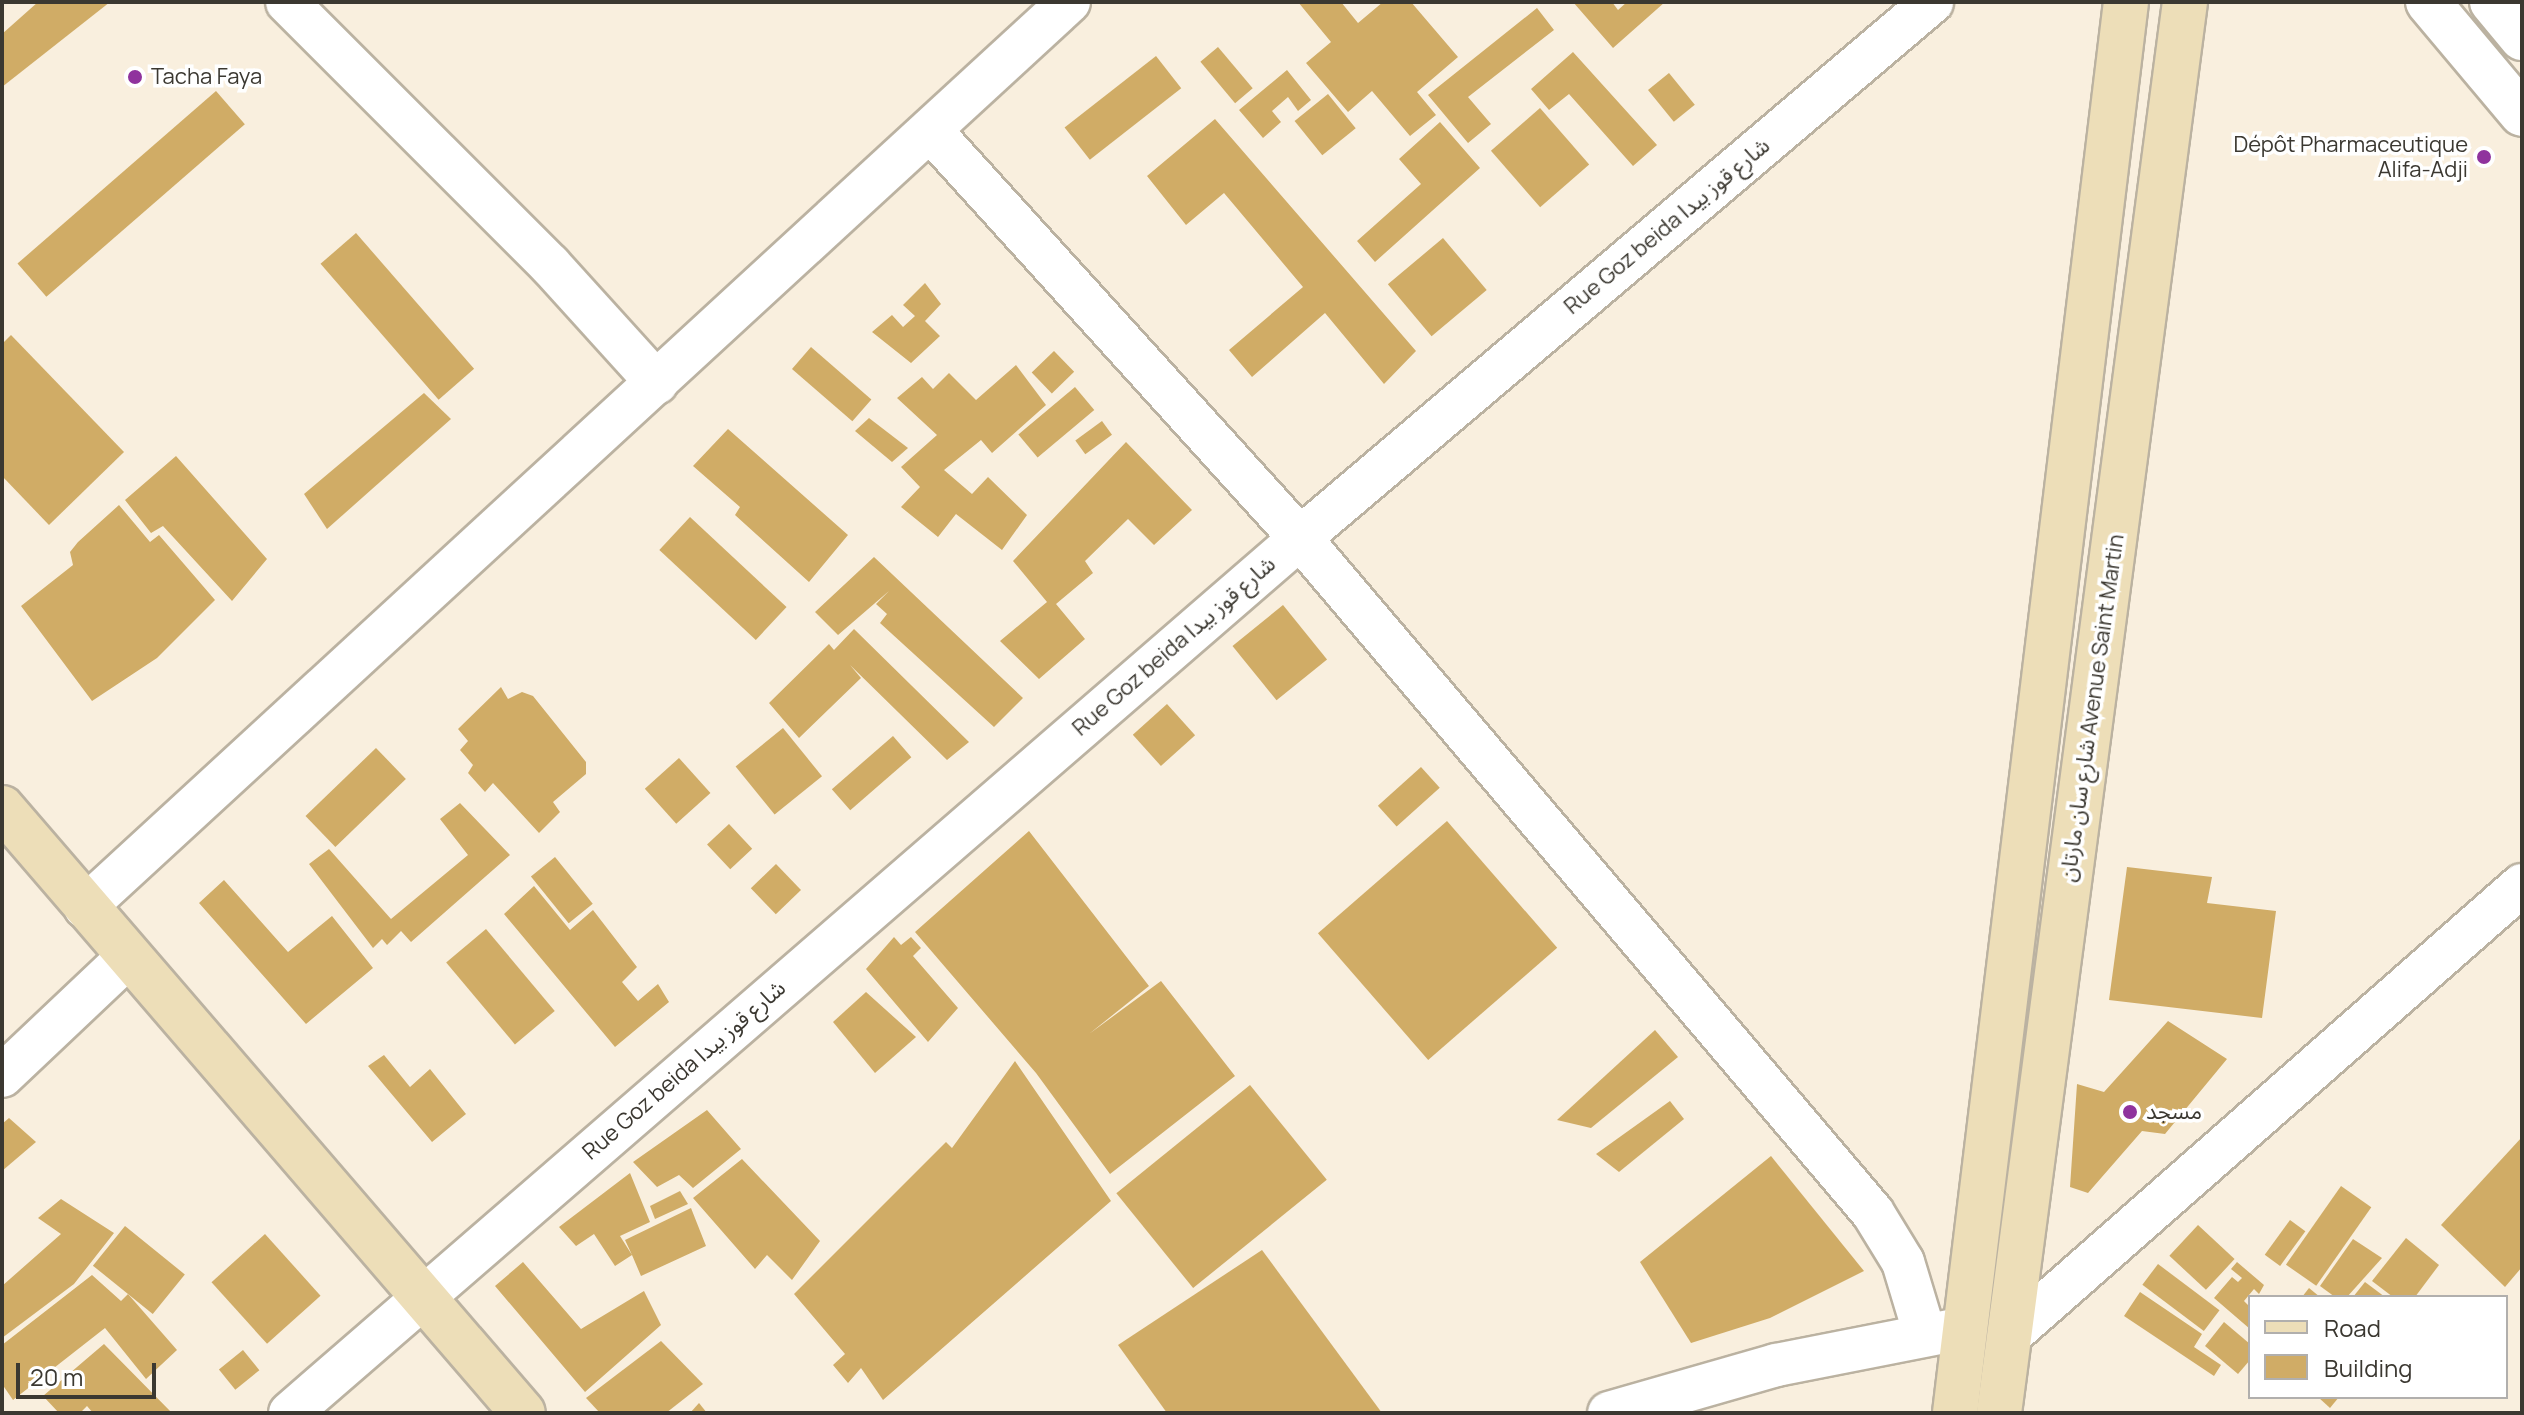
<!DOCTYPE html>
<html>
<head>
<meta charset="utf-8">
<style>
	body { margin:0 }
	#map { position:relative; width:2524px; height:1415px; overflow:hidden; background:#f9efde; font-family:Manrope,"Noto Sans Arabic",sans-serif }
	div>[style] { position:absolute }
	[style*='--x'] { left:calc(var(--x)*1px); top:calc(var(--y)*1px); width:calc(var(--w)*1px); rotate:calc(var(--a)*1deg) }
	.building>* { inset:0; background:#d0ac66; transform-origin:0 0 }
	.roads { filter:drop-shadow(2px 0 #bbb2a1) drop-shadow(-2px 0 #bbb2a1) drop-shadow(0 2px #bbb2a1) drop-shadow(0 -2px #bbb2a1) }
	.minor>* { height:42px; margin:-21px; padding:0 21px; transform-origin:21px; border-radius:21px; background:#fff }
	.tertiary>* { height:44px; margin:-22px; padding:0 22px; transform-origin:22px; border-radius:22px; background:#fff }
	.secondary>* { height:44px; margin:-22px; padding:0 22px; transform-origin:22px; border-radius:22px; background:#eddeb8 }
	.dots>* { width:22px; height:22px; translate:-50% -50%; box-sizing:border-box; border:4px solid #fff; border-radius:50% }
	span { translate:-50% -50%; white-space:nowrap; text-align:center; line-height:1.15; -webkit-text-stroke:7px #fff; paint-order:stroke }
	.poi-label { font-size:22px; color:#3b3831 }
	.left { translate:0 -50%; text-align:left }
	.right { translate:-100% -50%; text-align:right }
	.street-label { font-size:22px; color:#3b3831 }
	.frame { position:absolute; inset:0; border:4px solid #3b3831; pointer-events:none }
	.legend { position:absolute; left:2248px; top:1295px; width:260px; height:104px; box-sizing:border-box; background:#fff; border:2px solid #b1afad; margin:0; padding:10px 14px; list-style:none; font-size:24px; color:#3b3831 }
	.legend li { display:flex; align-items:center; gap:16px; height:40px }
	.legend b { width:40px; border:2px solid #b1afad }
	.scale { position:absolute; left:16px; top:1363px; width:140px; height:36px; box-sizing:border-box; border:4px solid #3b3831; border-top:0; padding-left:10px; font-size:24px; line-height:28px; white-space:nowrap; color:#3b3831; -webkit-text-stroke:6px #fff; paint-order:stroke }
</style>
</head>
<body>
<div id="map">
	<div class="building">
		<div style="clip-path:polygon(38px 2px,110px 2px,2px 87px,2px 34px)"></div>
		<div style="clip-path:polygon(1298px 2px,1341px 2px,1358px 23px,1383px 2px,1411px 2px,1458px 57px,1417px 92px,1436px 115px,1410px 136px,1372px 91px,1348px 112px,1306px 63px,1331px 42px)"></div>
		<div style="clip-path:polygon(1573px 2px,1612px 2px,1618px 10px,1627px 2px,1665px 2px,1613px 48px)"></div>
		<div style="clip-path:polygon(1537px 8px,1554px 30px,1468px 97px,1491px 124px,1468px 143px,1428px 95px)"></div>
		<div style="left:1218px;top:47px;width:54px;height:23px;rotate:50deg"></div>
		<div style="clip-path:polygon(1573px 52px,1657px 145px,1633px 166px,1569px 94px,1549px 110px,1531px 89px)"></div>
		<div style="left:1156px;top:56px;width:41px;height:116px;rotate:52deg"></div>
		<div style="clip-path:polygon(1287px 70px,1311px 100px,1298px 111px,1288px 97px,1272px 111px,1281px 122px,1263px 138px,1239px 110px)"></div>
		<div style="left:1669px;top:73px;width:41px;height:27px;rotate:51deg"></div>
		<div style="left:216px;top:91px;width:44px;height:263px;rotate:49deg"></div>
		<div style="left:1328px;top:94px;width:44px;height:43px;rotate:51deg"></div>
		<div style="left:1540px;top:108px;width:75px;height:65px;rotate:49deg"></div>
		<div style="clip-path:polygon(1215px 119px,1416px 351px,1384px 384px,1325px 313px,1252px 377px,1229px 350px,1303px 287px,1224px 193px,1186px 225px,1147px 176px)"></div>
		<div style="clip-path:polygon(1440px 122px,1480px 168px,1375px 262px,1357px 241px,1421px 184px,1399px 159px)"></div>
		<div style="left:356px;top:233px;width:180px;height:47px;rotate:49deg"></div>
		<div style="left:1443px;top:238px;width:68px;height:72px;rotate:50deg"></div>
		<div style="clip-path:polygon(925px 283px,941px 304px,925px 321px,940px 336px,911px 363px,872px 332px,892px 315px,903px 327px,915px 316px,903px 305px)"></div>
		<div style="clip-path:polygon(11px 335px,124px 452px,49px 525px,2px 476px,2px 344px)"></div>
		<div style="left:811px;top:347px;width:80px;height:29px;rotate:41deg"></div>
		<div style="left:1054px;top:351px;width:29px;height:31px;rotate:46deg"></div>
		<div style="clip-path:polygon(1016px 365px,1046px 405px,992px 453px,981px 440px,944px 470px,972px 494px,988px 477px,1027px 515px,1002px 550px,956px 514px,938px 537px,901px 507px,920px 487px,901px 467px,937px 435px,897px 398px,922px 377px,933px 389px,949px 373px,976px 400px)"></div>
		<div style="left:1075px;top:387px;width:30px;height:74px;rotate:50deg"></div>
		<div style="clip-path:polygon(424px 393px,451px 419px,327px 529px,304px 494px)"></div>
		<div style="clip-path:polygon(869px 418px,908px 448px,892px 462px,855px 431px)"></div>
		<div style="left:1102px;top:421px;width:17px;height:33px;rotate:54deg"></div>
		<div style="clip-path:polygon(728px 429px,848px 535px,809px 582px,735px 515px,740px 507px,693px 466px)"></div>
		<div style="clip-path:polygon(1126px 442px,1192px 510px,1154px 545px,1128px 519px,1085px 561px,1093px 573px,1056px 604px,1085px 639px,1039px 679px,1000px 641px,1047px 602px,1013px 561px)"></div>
		<div style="clip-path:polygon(176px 456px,267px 559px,232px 601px,163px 526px,151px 533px,125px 500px)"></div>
		<div style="clip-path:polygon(119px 505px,150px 542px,159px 535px,215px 600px,157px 658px,92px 701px,21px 606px,73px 565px,70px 552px,78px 542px)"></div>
		<div style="left:690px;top:517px;width:132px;height:45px;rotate:43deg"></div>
		<div style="clip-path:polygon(874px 557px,1023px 698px,994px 727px,880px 623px,887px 614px,876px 604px,889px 591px,838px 635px,815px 612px)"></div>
		<div style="left:1283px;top:605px;width:70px;height:65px;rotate:51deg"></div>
		<div style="clip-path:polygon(854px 629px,969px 742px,947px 760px,850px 665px,861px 678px,799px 738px,769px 703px,829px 644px,834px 650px)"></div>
		<div style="clip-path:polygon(501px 687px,508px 699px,522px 692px,533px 696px,586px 762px,586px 774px,553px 802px,560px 812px,539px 833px,493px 783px,485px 792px,468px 773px,473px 765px,460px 750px,468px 741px,458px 729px)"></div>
		<div style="left:1167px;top:704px;width:42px;height:46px;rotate:48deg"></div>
		<div style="left:783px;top:728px;width:62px;height:61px;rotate:51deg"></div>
		<div style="left:893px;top:736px;width:28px;height:81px;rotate:49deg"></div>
		<div style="left:376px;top:748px;width:43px;height:98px;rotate:46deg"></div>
		<div style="left:679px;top:758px;width:47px;height:46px;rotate:48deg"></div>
		<div style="left:1421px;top:767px;width:28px;height:58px;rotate:48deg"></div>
		<div style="clip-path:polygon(460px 803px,510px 855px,411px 942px,401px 931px,387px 945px,382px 939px,373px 948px,309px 864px,329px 849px,391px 919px,468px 855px,440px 819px)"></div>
		<div style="left:1447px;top:821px;width:168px;height:171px;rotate:49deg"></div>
		<div style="left:729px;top:824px;width:34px;height:30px;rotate:47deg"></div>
		<div style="clip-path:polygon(1029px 831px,1149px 986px,1089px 1034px,1161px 981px,1235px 1076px,1110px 1174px,1036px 1073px,915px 932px)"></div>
		<div style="left:555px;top:857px;width:60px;height:31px;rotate:51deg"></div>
		<div style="left:776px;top:864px;width:36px;height:35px;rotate:46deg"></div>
		<div style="clip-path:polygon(2127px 867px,2212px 877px,2207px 903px,2276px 911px,2262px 1018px,2109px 1000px)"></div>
		<div style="clip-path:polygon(224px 880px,288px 952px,332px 916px,373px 968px,306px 1024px,199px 903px)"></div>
		<div style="clip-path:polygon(534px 886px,570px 930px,593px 910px,637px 967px,622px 982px,638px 1001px,658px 984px,669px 1002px,615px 1047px,504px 914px)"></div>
		<div style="left:486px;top:929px;width:107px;height:52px;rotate:50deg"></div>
		<div style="clip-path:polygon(894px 937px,901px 945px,911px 937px,921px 948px,913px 956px,958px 1008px,928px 1042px,866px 969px)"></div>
		<div style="clip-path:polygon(866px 992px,916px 1037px,875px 1073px,833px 1022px)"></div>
		<div style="clip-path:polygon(2168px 1021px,2227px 1059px,2165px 1134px,2142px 1131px,2088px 1193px,2070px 1187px,2077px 1084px,2104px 1092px)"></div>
		<div style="clip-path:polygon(1655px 1030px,1678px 1057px,1591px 1128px,1557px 1120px)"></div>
		<div style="clip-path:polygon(384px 1055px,410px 1087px,430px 1069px,466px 1114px,432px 1142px,368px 1066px)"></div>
		<div style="clip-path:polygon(1015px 1061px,1111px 1201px,883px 1400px,861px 1368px,848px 1383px,833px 1365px,845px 1354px,794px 1294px,946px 1142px,952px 1148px)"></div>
		<div style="left:1250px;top:1085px;width:122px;height:172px;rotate:51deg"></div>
		<div style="clip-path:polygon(1670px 1101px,1684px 1119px,1619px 1172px,1596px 1154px)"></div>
		<div style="clip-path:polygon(707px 1110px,741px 1149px,693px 1188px,679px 1175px,657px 1187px,633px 1162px)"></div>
		<div style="clip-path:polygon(9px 1118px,36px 1142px,2px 1171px,2px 1124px)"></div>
		<div style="clip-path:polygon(2522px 1137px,2522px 1267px,2505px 1287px,2441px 1225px)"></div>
		<div style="clip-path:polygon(1771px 1156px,1864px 1271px,1770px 1318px,1691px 1343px,1640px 1262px)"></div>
		<div style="clip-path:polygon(742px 1159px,820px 1241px,792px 1280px,767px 1255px,755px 1269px,693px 1198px)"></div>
		<div style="clip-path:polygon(630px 1173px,650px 1222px,620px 1236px,632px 1255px,625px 1240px,691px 1208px,706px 1246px,641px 1276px,632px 1255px,615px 1266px,594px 1234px,576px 1246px,559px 1227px)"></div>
		<div style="left:2341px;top:1186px;width:37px;height:96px;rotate:35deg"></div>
		<div style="clip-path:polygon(680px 1191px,688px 1204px,655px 1219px,650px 1206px)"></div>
		<div style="clip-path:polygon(61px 1199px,114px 1233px,74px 1284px,2px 1338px,2px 1286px,61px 1234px,38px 1218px)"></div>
		<div style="left:2290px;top:1220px;width:19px;height:43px;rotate:36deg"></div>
		<div style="left:2198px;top:1225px;width:50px;height:42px;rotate:43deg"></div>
		<div style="left:125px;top:1226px;width:77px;height:51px;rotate:39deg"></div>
		<div style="left:265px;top:1234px;width:83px;height:72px;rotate:48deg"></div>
		<div style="clip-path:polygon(2406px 1238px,2439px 1265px,2415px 1297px,2393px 1297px,2372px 1281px)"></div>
		<div style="clip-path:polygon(2353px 1239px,2382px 1258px,2347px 1297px,2335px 1297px,2320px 1286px)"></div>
		<div style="clip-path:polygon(1262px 1250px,1382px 1413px,1167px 1413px,1118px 1345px)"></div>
		<div style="clip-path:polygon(523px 1262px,581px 1329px,644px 1291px,661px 1325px,585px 1392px,495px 1286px)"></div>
		<div style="clip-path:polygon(2237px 1262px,2264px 1285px,2259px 1294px,2254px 1289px,2244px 1301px,2250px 1307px,2250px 1329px,2214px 1298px,2232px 1277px,2238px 1282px,2242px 1278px,2231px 1269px)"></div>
		<div style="left:2158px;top:1264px;width:77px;height:26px;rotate:37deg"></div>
		<div style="clip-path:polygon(92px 1275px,121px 1301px,128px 1294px,177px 1350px,146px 1379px,105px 1328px,13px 1400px,2px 1384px,2px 1345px)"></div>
		<div style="clip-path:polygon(2365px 1282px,2385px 1297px,2353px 1297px)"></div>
		<div style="clip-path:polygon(2309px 1288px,2320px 1297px,2302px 1297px)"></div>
		<div style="clip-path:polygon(2140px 1292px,2202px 1334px,2194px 1347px,2221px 1365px,2214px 1376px,2124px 1316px)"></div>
		<div style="clip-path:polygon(2224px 1322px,2250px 1344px,2250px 1360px,2238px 1374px,2205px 1346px)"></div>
		<div style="clip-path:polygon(661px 1341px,703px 1384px,666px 1413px,600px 1413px,586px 1398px)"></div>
		<div style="clip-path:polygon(104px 1344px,172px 1413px,93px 1413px,87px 1406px,80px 1413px,59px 1413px,43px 1396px)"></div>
		<div style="left:243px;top:1350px;width:26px;height:31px;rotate:51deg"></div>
		<div style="clip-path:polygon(2318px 1397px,2339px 1397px,2330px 1408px)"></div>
		<div style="clip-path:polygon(699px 1403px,707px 1413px,690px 1413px)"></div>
	</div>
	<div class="roads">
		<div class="minor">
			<div style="--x:287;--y:2;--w:372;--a:45"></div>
			<div style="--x:550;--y:265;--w:159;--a:47.8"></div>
			<div style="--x:931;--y:131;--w:549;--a:47.8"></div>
			<div style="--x:1300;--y:538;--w:885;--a:49.67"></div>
			<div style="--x:1873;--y:1213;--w:57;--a:58.5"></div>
			<div style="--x:1903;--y:1262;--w:76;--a:73.2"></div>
			<div style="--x:85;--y:907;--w:1337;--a:-42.61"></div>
			<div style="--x:2;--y:1076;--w:175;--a:-43.4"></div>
			<div style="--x:2009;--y:1336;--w:683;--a:-41.32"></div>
			<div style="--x:290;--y:1413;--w:1336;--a:-40.9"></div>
			<div style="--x:1300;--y:538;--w:829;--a:-40.3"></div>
			<div style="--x:1609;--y:1413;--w:174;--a:-16"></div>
			<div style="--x:1776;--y:1365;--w:181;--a:-11.1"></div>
		</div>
		<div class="tertiary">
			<div style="--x:2428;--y:2;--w:146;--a:50"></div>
			<div style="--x:2492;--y:2;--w:47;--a:50.2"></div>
		</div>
		<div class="secondary">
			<div style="--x:2;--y:808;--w:798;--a:49.27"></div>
			<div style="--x:1955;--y:1413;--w:1421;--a:-83.09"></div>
			<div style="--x:1999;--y:1413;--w:1423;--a:-82.49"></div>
		</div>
	</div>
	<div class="dots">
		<div style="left:135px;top:77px;background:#90339d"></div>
		<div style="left:2484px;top:157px;background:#90339d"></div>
		<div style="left:2130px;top:1112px;background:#90339d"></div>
	</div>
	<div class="poi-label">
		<span class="left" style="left:151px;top:77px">Tacha Faya</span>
		<span class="right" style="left:2468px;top:157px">Dépôt Pharmaceutique<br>Alifa-Adji</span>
		<span class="left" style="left:2146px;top:1112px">مسجد</span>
	</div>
	<div class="street-label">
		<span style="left:1667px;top:226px;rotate:-40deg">Rue Goz beida شارع قوز بيدا</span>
		<span style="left:1174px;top:646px;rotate:-41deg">Rue Goz beida شارع قوز بيدا</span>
		<span style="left:2092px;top:708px;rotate:-82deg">شارع سان مارتان Avenue Saint Martin</span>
		<span style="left:684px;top:1070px;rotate:-41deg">Rue Goz beida شارع قوز بيدا</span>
	</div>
	<div class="frame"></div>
	<ul class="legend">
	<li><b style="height:10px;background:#eddeb8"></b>Road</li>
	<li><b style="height:22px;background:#d0ac66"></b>Building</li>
	</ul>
	<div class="scale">20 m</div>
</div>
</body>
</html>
